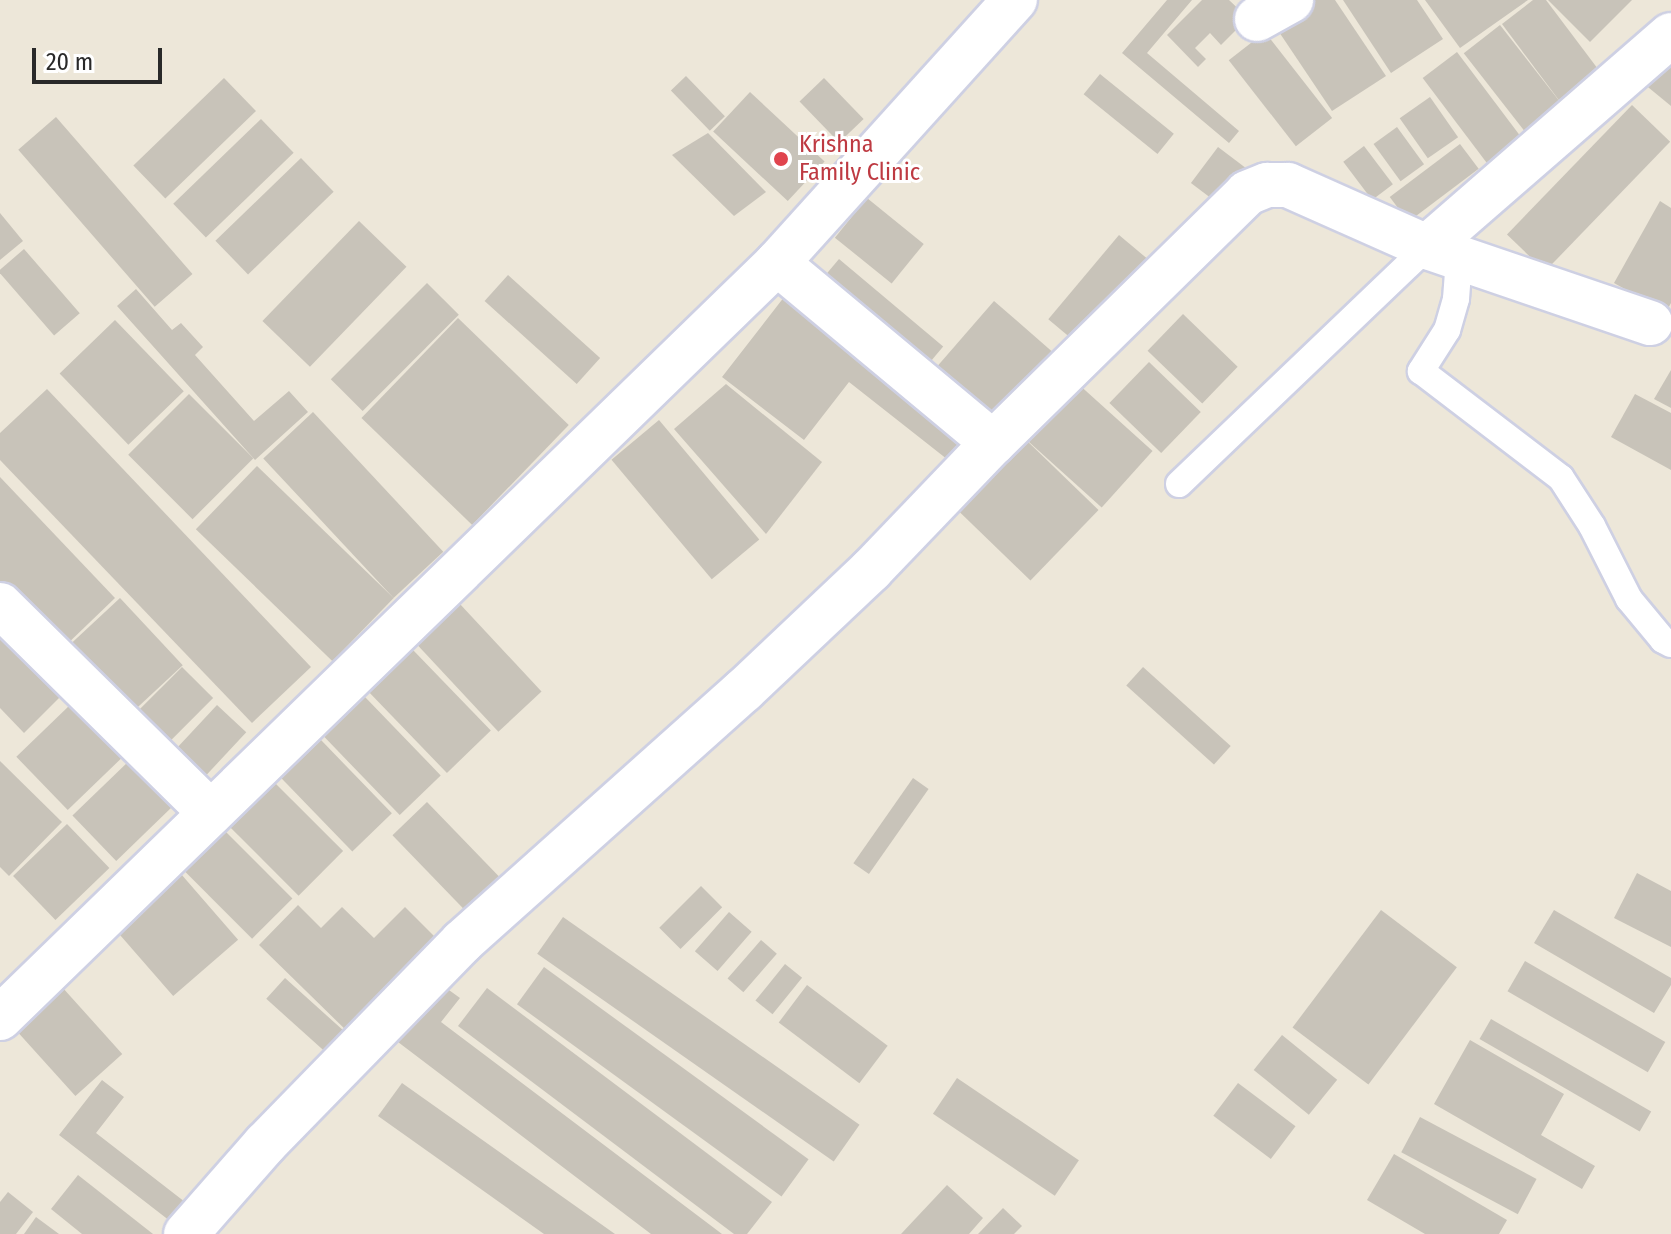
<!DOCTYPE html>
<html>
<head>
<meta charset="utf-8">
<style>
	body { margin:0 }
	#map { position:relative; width:1671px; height:1234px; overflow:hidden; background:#ede7d9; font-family:"Fira Sans Condensed",sans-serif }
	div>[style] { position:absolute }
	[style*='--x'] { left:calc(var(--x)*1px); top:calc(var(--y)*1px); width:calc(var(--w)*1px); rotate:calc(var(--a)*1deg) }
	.building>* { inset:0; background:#c8c3b9; transform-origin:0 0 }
	.roads { filter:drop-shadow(2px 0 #ced0e3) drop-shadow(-2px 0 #ced0e3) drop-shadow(0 2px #ced0e3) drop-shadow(0 -2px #ced0e3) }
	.lane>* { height:26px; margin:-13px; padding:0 13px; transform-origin:13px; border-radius:13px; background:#fff }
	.street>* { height:44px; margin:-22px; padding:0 22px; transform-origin:22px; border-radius:22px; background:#fff }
	.dots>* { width:22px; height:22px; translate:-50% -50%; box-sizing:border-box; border:4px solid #fff; border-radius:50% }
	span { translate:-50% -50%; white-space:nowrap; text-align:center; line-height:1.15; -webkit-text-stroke:6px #fff; paint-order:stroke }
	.health-label { font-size:24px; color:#be3a42 }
	.left { translate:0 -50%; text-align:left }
	.scale { position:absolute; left:32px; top:48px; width:130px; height:36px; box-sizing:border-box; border:4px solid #292929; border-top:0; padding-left:10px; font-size:24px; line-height:28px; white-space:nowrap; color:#292929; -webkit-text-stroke:6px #fff; paint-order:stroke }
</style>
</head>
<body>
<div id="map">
	<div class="building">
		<div style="clip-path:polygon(1167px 0,1192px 0,1147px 53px,1239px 131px,1229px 143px,1122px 53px)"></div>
		<div style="clip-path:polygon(1202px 0,1229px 0,1248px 18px,1221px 45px,1210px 33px,1195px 48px,1206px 59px,1198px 67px,1167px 35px)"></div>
		<div style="clip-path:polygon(1307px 0,1335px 0,1386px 76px,1332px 111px,1273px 23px)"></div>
		<div style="clip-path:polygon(1343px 0,1417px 0,1443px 39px,1391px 73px)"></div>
		<div style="clip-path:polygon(1425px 0,1528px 0,1460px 48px)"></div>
		<div style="clip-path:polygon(1533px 0,1546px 0,1604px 77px,1564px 107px,1502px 24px)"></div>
		<div style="clip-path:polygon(1548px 0,1632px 0,1590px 42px)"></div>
		<div style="left:1500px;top:25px;width:103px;height:46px;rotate:52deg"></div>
		<div style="left:1265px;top:32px;width:109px;height:46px;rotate:52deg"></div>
		<div style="left:1457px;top:52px;width:107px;height:43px;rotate:53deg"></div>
		<div style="clip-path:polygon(1671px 54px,1671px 106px,1643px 83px)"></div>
		<div style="left:1100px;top:74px;width:95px;height:26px;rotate:39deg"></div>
		<div style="left:686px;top:76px;width:56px;height:21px;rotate:46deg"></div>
		<div style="left:224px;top:78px;width:46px;height:126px;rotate:46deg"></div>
		<div style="left:824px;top:78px;width:57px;height:34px;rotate:46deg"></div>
		<div style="left:750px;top:92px;width:102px;height:54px;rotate:43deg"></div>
		<div style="left:1430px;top:97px;width:49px;height:37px;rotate:55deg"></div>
		<div style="left:1632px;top:105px;width:53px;height:180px;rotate:44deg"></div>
		<div style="left:56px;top:117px;width:208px;height:50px;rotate:49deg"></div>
		<div style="left:261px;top:119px;width:47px;height:122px;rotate:46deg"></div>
		<div style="left:1397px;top:127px;width:46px;height:29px;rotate:54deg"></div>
		<div style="clip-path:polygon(708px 133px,766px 192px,734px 216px,672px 155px)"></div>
		<div style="left:1460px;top:144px;width:31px;height:88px;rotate:53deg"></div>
		<div style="left:1364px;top:146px;width:48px;height:26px;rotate:53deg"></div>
		<div style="left:1218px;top:147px;width:34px;height:45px;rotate:37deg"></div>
		<div style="left:301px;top:158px;width:47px;height:119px;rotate:46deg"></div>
		<div style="left:867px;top:198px;width:73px;height:51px;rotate:39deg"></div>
		<div style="clip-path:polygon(1660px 201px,1671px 208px,1671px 303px,1666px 312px,1614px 283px)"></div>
		<div style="clip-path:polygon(0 213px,23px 241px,0 260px)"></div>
		<div style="left:359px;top:221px;width:66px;height:139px;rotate:44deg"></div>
		<div style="left:1119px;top:235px;width:39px;height:110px;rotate:40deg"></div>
		<div style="left:24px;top:249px;width:85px;height:34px;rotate:49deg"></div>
		<div style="left:839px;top:259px;width:136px;height:35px;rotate:40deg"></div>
		<div style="left:508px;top:275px;width:124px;height:35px;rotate:42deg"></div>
		<div style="left:427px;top:283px;width:45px;height:136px;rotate:45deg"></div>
		<div style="clip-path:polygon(136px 289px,172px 330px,181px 323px,203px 347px,195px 355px,254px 421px,289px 391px,308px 412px,255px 460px,117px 306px)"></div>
		<div style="clip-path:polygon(788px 292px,978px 440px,957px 467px,849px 382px,804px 440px,722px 377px)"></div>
		<div style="left:994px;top:301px;width:89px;height:94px;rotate:41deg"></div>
		<div style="left:1183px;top:314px;width:76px;height:51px;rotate:44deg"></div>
		<div style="left:458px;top:318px;width:154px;height:139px;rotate:44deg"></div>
		<div style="left:115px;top:320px;width:99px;height:77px;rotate:46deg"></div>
		<div style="left:1149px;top:362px;width:72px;height:57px;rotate:44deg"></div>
		<div style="clip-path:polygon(1671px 370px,1671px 408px,1654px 399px)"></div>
		<div style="left:1076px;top:382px;width:103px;height:76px;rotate:42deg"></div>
		<div style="clip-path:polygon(726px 384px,822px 462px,766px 534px,674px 429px)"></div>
		<div style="clip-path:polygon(47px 389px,311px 667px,252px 723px,0 460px,0 433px)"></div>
		<div style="left:189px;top:394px;width:91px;height:86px;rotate:45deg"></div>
		<div style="clip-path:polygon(1635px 394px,1671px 413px,1671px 470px,1611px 437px)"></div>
		<div style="left:313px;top:412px;width:191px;height:68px;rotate:47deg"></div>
		<div style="left:659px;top:420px;width:156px;height:62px;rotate:50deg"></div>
		<div style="left:1023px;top:437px;width:105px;height:98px;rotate:44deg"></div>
		<div style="left:257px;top:466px;width:190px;height:88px;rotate:44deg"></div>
		<div style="clip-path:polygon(0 477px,115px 598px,61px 650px,0 586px)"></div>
		<div style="left:120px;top:598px;width:92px;height:76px;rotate:47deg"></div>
		<div style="left:459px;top:603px;width:121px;height:59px;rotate:47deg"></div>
		<div style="clip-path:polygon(0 634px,61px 696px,24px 733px,0 708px)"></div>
		<div style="left:413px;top:650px;width:112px;height:61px;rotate:46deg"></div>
		<div style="left:182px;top:667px;width:44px;height:74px;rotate:45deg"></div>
		<div style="left:1143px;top:667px;width:118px;height:25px;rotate:42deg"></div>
		<div style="left:365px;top:697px;width:109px;height:57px;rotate:46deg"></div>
		<div style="left:71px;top:704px;width:74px;height:76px;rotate:46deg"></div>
		<div style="left:217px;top:705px;width:40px;height:69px;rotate:43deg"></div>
		<div style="left:321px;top:740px;width:102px;height:55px;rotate:46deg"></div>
		<div style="left:130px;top:760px;width:63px;height:80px;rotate:46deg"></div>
		<div style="clip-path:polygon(0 761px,62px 822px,9px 876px,0 867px)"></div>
		<div style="left:913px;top:778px;width:19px;height:104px;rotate:35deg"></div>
		<div style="left:271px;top:779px;width:102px;height:63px;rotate:45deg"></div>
		<div style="left:427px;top:802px;width:105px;height:48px;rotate:46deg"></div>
		<div style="left:67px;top:824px;width:61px;height:75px;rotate:46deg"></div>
		<div style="left:221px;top:827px;width:101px;height:57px;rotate:45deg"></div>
		<div style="clip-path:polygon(1637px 873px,1671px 891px,1671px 947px,1614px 918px)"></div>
		<div style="left:181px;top:874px;width:87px;height:86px;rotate:49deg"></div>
		<div style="left:701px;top:886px;width:30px;height:59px;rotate:45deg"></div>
		<div style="clip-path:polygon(298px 905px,321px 928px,342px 907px,374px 938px,405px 907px,437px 939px,352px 1036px,259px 945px)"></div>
		<div style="left:1381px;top:910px;width:95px;height:147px;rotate:37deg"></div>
		<div style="clip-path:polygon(1554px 910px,1671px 978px,1671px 985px,1654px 1013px,1534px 943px)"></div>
		<div style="left:729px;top:912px;width:30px;height:52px;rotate:41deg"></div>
		<div style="left:563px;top:917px;width:362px;height:45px;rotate:35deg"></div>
		<div style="left:761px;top:940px;width:21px;height:51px;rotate:41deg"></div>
		<div style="left:1525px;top:961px;width:162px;height:35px;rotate:30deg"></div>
		<div style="left:785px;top:964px;width:22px;height:47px;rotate:39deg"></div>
		<div style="left:544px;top:967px;width:327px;height:46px;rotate:36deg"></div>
		<div style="left:285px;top:978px;width:92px;height:28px;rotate:42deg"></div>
		<div style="clip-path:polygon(442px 985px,460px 998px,441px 1022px,722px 1234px,651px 1234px,398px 1042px)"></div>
		<div style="left:807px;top:985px;width:101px;height:47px;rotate:37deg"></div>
		<div style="left:62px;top:987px;width:90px;height:63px;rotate:48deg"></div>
		<div style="clip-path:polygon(487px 988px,772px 1202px,747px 1234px,734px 1234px,458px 1026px)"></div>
		<div style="left:1491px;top:1019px;width:185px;height:23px;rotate:30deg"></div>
		<div style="left:1282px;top:1035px;width:71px;height:45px;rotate:39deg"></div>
		<div style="clip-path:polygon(1470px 1040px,1564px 1094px,1541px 1135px,1595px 1166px,1582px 1189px,1434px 1104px)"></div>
		<div style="left:957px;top:1078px;width:147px;height:43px;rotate:34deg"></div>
		<div style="clip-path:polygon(102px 1080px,124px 1097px,96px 1133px,194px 1209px,179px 1228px,59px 1135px)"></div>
		<div style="clip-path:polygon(402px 1083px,615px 1234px,544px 1234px,378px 1116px)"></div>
		<div style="left:1238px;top:1083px;width:72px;height:41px;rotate:37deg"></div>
		<div style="left:1420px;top:1117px;width:132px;height:40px;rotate:28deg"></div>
		<div style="clip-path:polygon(1394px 1154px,1507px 1220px,1499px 1234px,1425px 1234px,1367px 1200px)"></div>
		<div style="clip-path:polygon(78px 1175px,153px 1234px,82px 1234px,51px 1209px)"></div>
		<div style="clip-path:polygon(947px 1185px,983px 1218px,969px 1234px,901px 1234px)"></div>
		<div style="clip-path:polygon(8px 1192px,33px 1212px,16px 1234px,0 1234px,0 1202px)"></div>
		<div style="clip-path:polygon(1003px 1208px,1022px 1226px,1014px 1234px,978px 1234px)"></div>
		<div style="clip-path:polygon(36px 1217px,59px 1234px,24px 1234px)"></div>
	</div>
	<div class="roads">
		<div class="lane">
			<div style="--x:1459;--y:259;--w:40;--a:94.3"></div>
			<div style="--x:1456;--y:299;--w:32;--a:106"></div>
			<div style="--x:1447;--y:330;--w:49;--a:122.4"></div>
			<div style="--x:1421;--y:371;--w:176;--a:37.4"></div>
			<div style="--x:1561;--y:478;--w:57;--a:57.1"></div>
			<div style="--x:1592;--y:526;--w:82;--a:63.1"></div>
			<div style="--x:1629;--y:599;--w:53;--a:50.3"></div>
			<div style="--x:1663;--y:640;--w:9;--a:27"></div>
			<div style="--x:1179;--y:484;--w:343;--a:-43.7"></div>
		</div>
		<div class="street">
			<div style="--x:1257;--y:19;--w:39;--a:-29"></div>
			<div style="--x:1427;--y:247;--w:236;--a:18.8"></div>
			<div style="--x:777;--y:263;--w:281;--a:39.8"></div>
			<div style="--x:0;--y:605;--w:296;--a:44.6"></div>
			<div style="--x:0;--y:1018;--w:1083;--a:-44.18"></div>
			<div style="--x:777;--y:263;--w:355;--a:-47.9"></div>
			<div style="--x:186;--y:1234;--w:120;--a:-48.7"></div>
			<div style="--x:265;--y:1144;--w:282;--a:-45.7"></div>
			<div style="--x:462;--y:942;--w:378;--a:-41.8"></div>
			<div style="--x:744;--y:690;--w:175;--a:-43.4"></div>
			<div style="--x:871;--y:570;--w:176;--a:-46.2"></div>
			<div style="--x:993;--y:443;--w:356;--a:-44.5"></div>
			<div style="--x:1247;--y:193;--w:22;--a:-22"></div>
			<div style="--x:1267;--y:185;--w:21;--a:0"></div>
			<div style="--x:1288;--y:185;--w:152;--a:24"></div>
			<div style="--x:1427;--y:247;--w:323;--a:-41"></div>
		</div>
	</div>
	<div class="dots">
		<div style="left:781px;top:159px;background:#e0444e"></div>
	</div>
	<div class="health-label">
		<span class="left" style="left:799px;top:159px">Krishna<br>Family Clinic</span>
	</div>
	<div class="scale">20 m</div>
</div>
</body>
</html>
